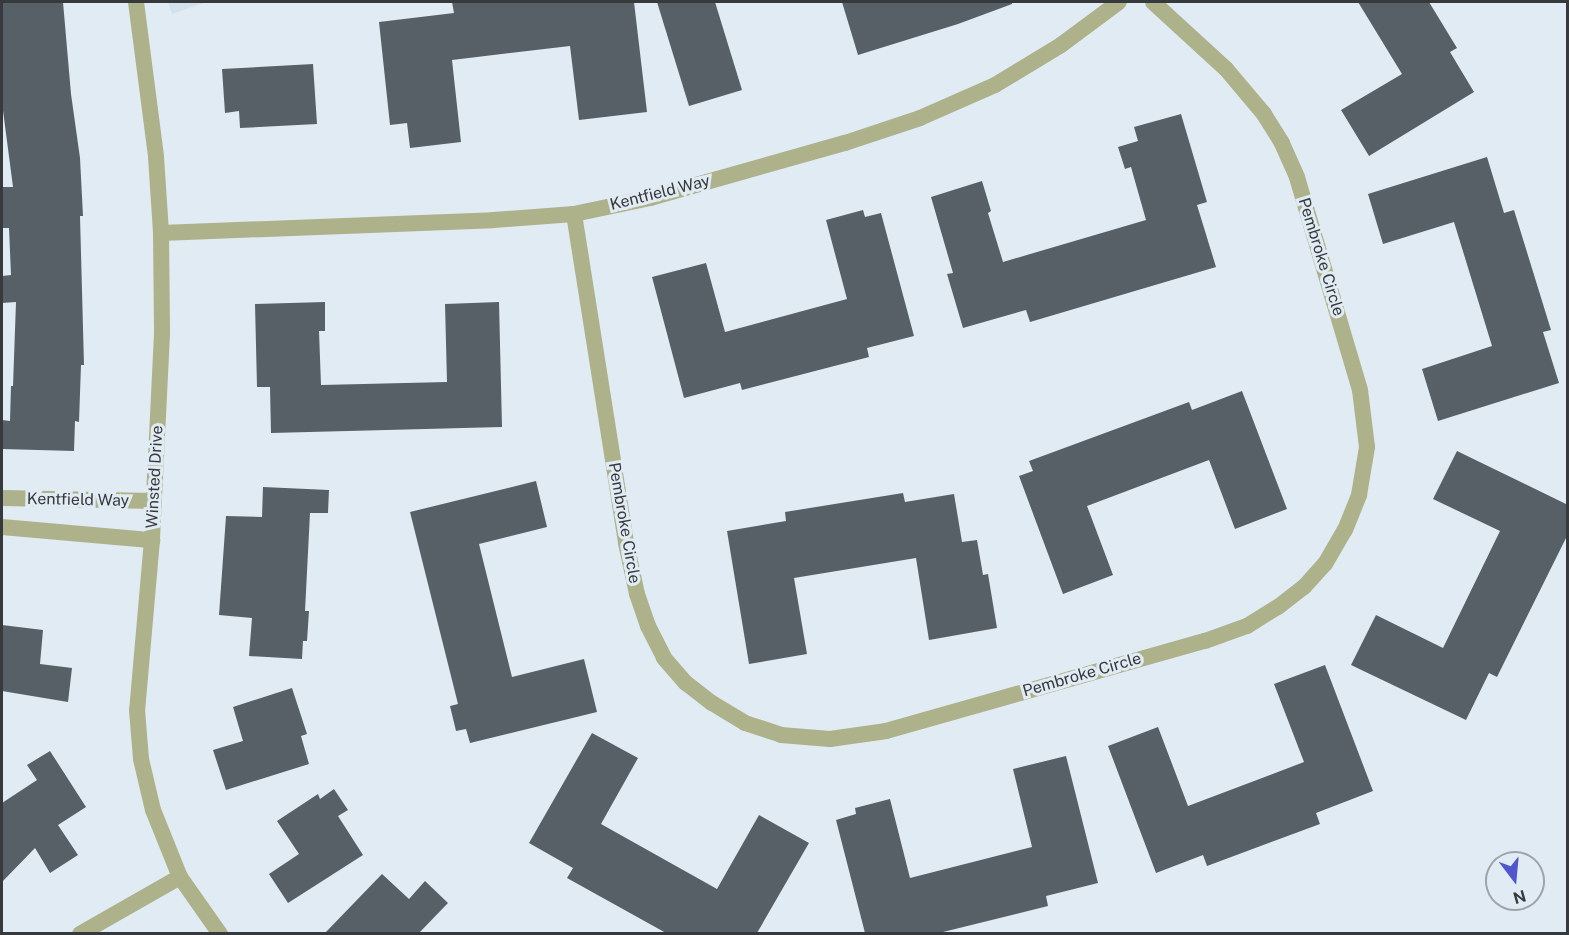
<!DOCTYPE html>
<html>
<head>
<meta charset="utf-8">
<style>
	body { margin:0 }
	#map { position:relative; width:1569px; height:935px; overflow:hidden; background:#e1ebf3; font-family:"Public Sans",sans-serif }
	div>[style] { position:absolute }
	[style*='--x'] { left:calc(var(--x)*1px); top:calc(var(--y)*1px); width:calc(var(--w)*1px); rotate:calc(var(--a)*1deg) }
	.built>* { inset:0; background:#d1e1ee }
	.building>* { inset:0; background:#586067 }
	.minor>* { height:16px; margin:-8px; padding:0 8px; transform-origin:8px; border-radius:8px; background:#adb28b }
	span { translate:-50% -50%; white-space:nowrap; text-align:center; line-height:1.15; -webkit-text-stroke:6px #e1ebf3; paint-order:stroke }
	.street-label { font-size:16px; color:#363a3d }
	.frame { position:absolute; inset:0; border:3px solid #363a3d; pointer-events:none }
	.north { position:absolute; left:1485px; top:851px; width:60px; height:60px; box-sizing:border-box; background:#e1ebf3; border:2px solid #9da4aa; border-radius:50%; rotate:164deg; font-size:16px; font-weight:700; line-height:24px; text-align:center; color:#363a3d }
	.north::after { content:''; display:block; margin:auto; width:21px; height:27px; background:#5156cd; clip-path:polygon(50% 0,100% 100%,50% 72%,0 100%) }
</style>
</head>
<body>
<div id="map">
	<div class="built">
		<div style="clip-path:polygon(168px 2px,207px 2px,172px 14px)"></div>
	</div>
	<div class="building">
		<div style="clip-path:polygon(2px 2px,63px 2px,71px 94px,80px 158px,83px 216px,80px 216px,84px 365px,81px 365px,79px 422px,75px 421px,74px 451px,2px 449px,2px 420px,10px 421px,11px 386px,13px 386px,16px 302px,2px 303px,2px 276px,11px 275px,9px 228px,2px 228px,2px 187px,13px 187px,2px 103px)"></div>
		<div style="clip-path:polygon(452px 2px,634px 2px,647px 112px,579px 120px,570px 46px,452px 60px,461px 142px,410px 148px,407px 123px,390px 125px,379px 22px,454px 13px)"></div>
		<div style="clip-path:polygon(657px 2px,715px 2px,742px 90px,689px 106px)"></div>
		<div style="clip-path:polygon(842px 2px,1012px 2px,1012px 4px,958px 24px,858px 55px)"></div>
		<div style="clip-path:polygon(1358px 2px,1429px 2px,1457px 48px,1450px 52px,1474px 92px,1369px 156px,1341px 110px,1402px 74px)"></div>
		<div style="clip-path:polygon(313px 64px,317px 124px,240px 128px,239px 111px,225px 113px,222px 69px)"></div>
		<div style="clip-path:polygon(1181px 114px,1207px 202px,1197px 205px,1216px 267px,1030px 322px,1026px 310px,963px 328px,947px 274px,953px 273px,931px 197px,982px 181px,991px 211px,988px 213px,1003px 262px,1146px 220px,1131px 167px,1125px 169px,1118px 147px,1138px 141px,1134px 127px)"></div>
		<div style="clip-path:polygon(1487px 157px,1504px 213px,1514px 210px,1551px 330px,1543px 332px,1559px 383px,1438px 421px,1422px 369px,1492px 346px,1454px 222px,1383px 244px,1368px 194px)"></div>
		<div style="clip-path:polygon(863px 210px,865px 217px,881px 213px,914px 336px,867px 348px,869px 357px,742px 390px,740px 383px,684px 398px,652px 277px,706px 263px,725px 332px,847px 299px,826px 220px)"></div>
		<div style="clip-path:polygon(325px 302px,325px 331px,319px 331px,321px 385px,447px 382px,445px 304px,499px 302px,502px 427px,271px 433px,270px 387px,257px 387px,255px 304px)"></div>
		<div style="clip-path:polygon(1242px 391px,1287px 509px,1235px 529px,1209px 460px,1087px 506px,1113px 575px,1063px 594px,1019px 476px,1033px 471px,1029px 461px,1189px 402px,1192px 410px)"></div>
		<div style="clip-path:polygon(1457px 451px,1568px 505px,1568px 534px,1497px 677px,1489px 673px,1466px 720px,1351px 665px,1376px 615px,1443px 648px,1500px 531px,1433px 499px)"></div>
		<div style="clip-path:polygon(536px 481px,547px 527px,479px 544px,512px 677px,584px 659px,597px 712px,470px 743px,466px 729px,456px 731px,450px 706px,458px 704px,410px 512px)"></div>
		<div style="clip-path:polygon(263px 487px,329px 490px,328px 513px,310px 513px,305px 611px,309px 611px,307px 641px,303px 641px,302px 659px,249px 656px,252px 618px,219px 615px,226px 516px,262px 517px)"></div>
		<div style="clip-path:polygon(903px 493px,905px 502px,954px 494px,962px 542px,977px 540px,983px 575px,988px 574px,997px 628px,929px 640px,916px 558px,794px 578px,807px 654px,749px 664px,727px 531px,786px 521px,785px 512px)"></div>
		<div style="clip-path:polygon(2px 625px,43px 630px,40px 664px,72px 668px,68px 702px,2px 691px)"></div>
		<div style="clip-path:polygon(1325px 665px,1373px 791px,1316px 813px,1320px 824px,1207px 866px,1203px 855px,1156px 873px,1108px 746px,1158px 727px,1188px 806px,1304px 762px,1274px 684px)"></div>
		<div style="clip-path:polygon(292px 688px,307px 734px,301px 736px,309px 764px,226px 790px,213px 750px,243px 741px,233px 707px)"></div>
		<div style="clip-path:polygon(592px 733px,638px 758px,601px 824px,717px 889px,759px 815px,809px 843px,757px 933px,666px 933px,567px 878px,573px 868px,529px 843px)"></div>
		<div style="clip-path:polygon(50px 751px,86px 807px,58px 825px,78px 855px,50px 873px,35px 848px,2px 882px,2px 803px,37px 780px,27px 765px)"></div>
		<div style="clip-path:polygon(1066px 756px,1098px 883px,1046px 896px,1048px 906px,939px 933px,865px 933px,836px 820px,856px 814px,855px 808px,890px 799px,910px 878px,1032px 847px,1013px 769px)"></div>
		<div style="clip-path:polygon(334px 789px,348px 810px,338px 816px,363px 855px,288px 903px,269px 874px,299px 854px,277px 821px,318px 794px,320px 799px)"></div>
		<div style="clip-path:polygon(382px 874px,409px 899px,425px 881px,448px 903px,419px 933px,325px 933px)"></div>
	</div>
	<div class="minor">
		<div style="--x:136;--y:2;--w:156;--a:82.6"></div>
		<div style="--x:156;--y:157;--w:76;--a:86.2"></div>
		<div style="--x:161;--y:233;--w:101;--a:89.4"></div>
		<div style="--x:162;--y:334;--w:206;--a:92.8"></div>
		<div style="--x:152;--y:540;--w:171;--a:95"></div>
		<div style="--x:137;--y:710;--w:49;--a:85.3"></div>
		<div style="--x:141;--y:759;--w:52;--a:76.8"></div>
		<div style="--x:153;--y:810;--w:72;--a:68.1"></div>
		<div style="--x:180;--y:877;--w:70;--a:54.9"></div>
		<div style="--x:574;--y:214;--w:333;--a:81"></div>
		<div style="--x:626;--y:543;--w:52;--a:77.8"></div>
		<div style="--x:637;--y:594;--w:34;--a:71"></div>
		<div style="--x:648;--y:626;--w:36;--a:63"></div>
		<div style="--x:664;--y:658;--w:33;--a:49"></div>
		<div style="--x:686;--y:683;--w:33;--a:38"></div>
		<div style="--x:712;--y:703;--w:39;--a:31"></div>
		<div style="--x:745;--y:723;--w:38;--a:18"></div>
		<div style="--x:781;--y:735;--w:49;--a:4.7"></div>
		<div style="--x:830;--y:739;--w:57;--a:-8.1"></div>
		<div style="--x:886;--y:731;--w:331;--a:-15.8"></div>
		<div style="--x:1205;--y:641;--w:45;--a:-19.7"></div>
		<div style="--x:1247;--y:626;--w:36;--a:-32"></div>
		<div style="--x:1278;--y:607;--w:33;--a:-38"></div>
		<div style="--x:1304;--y:587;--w:31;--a:-48"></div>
		<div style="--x:1325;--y:564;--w:39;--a:-60"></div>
		<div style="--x:1345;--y:530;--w:38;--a:-68"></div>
		<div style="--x:1359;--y:495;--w:49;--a:-80.5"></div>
		<div style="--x:1367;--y:447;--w:57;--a:-97"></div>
		<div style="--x:1360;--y:390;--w:222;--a:-106.5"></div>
		<div style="--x:1297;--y:177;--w:37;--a:-114"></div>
		<div style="--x:1282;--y:143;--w:34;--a:-122"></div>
		<div style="--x:1264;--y:114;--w:59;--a:-130.2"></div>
		<div style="--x:1226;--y:69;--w:99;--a:-137.5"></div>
		<div style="--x:161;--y:233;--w:332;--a:-2.2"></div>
		<div style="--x:493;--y:220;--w:81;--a:-4.2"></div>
		<div style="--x:574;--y:214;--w:78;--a:-11.9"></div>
		<div style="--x:650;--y:198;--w:203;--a:-15.8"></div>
		<div style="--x:845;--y:143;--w:79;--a:-18.4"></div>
		<div style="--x:920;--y:118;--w:82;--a:-23.7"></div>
		<div style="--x:995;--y:85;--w:77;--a:-31.2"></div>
		<div style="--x:1061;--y:45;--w:72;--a:-36.6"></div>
		<div style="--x:2;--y:498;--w:152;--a:1.1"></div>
		<div style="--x:2;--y:527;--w:151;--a:5"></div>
		<div style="--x:80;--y:934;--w:115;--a:-29.7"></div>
	</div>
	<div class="street-label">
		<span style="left:660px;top:193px;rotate:-14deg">Kentfield Way</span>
		<span style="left:1321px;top:257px;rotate:73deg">Pembroke Circle</span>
		<span style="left:155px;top:477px;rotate:-87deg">Winsted Drive</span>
		<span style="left:78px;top:500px;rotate:1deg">Kentfield Way</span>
		<span style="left:624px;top:523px;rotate:80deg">Pembroke Circle</span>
		<span style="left:1082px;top:675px;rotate:-16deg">Pembroke Circle</span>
	</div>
	<div class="frame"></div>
	<div class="north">N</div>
</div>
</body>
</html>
